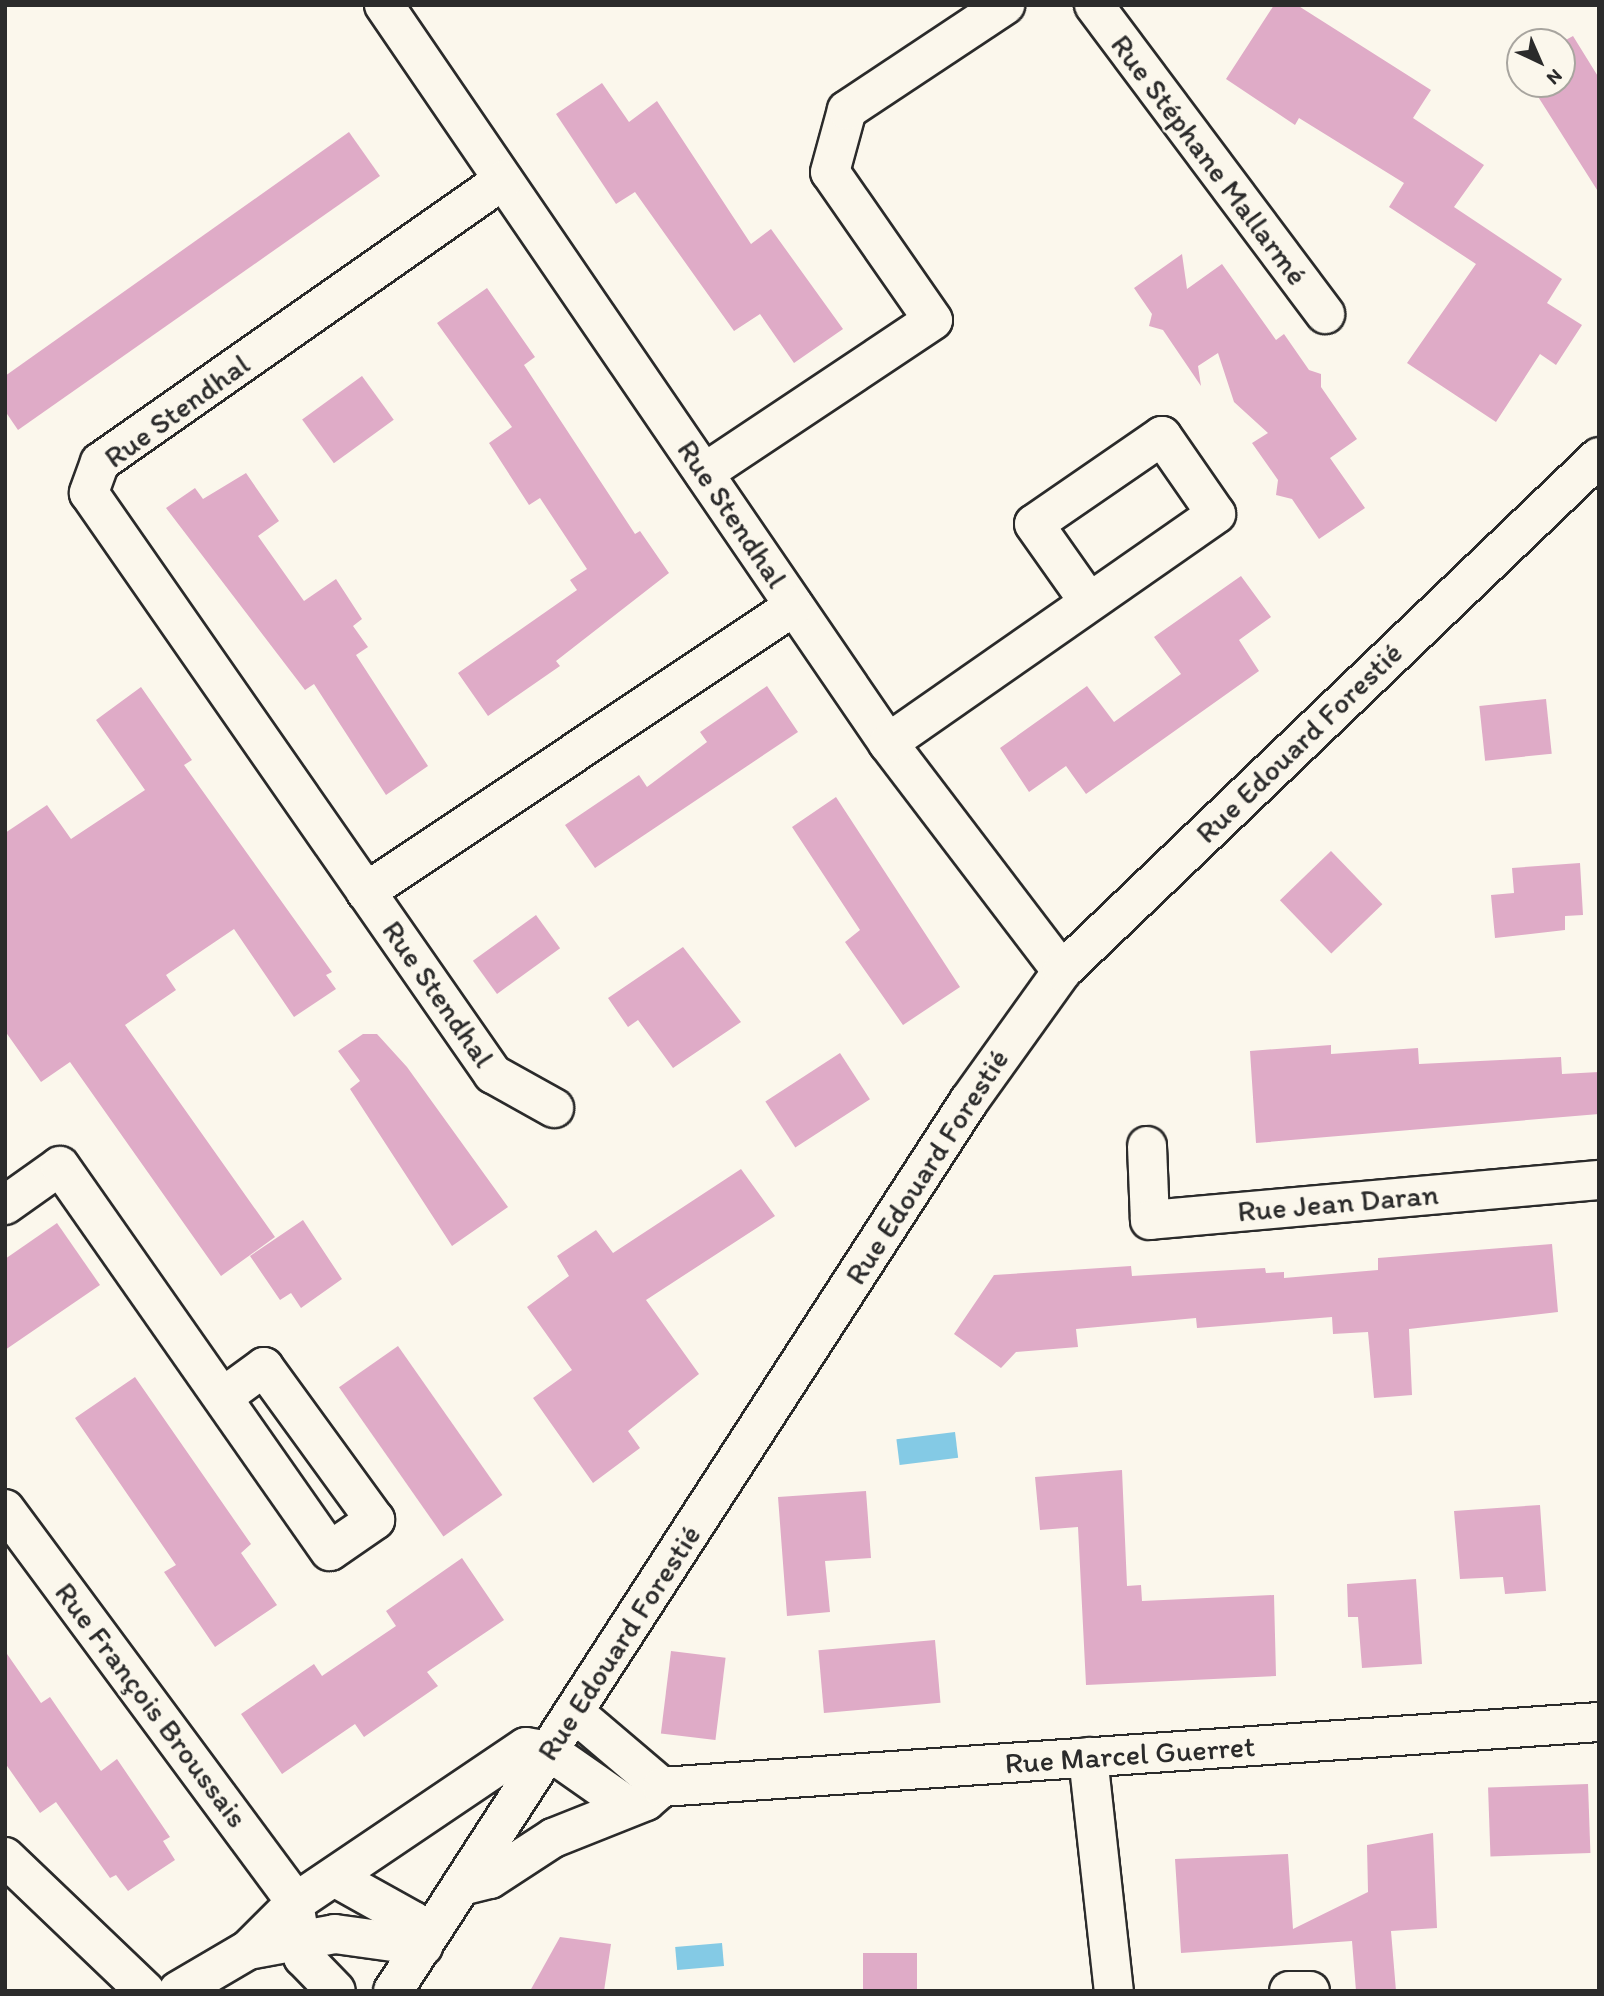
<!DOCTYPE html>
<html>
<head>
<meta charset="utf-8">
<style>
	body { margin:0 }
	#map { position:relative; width:1604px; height:1996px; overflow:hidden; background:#fbf7ec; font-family:Itim,sans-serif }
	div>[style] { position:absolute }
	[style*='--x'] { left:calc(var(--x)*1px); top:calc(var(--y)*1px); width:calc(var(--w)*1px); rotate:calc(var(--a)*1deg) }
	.water>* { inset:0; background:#84cae5; transform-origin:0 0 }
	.building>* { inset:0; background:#dfabc7; transform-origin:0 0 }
	.roads { filter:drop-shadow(2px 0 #2b2b2b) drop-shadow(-2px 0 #2b2b2b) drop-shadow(0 2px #2b2b2b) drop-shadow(0 -2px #2b2b2b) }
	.street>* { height:38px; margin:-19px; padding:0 19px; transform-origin:19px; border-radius:19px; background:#fbf7ec }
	span { translate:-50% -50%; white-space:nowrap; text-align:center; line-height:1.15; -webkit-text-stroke:5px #fbf7ec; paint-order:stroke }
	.street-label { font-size:30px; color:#2b2b2b }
	.frame { position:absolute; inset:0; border:7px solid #2b2b2b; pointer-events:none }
	.north { position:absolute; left:1506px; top:28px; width:70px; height:70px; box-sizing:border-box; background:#fbf7ec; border:2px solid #a8a59f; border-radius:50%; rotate:136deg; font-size:19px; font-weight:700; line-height:28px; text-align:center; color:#2b2b2b }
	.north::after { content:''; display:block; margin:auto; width:24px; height:32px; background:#2b2b2b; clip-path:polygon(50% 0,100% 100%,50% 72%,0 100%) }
</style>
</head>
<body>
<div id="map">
	<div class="water">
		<div style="left:955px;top:1432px;width:26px;height:59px;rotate:83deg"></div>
		<div style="left:722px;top:1943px;width:23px;height:47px;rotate:85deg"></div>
	</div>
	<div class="building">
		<div style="clip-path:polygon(1274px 5px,1297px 5px,1431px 90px,1413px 118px,1484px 165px,1454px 207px,1562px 279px,1547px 303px,1582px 325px,1556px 365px,1540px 354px,1496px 422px,1407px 363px,1476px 264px,1389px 207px,1404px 183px,1299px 118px,1295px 125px,1226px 79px)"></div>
		<div style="clip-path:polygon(1573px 36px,1599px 78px,1599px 193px,1530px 84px,1562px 84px,1562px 42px)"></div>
		<div style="clip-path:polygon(602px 83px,629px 122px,657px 101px,751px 244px,771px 229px,843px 329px,794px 363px,760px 314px,734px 331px,635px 192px,616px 204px,556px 114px)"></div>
		<div style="clip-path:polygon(349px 132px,380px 176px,18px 430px,5px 411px,5px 376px)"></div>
		<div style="clip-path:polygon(1182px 254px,1187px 289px,1222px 264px,1276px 340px,1284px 334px,1309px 370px,1321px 374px,1321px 387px,1357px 439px,1330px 458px,1365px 508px,1319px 539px,1292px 499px,1276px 495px,1278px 480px,1252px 443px,1268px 433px,1234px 402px,1218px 353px,1198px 366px,1201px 386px,1163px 330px,1149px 326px,1152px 314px,1134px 288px)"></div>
		<div style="clip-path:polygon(487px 288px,535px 357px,524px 365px,635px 534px,640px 531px,669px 573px,556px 661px,560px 666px,488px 716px,458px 673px,577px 590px,570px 580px,587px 569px,540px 498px,529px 505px,489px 443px,512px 427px,437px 323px)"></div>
		<div style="left:362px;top:376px;width:54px;height:74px;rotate:54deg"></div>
		<div style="clip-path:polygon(246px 473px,279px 521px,258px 536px,304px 601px,336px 579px,362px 619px,353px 626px,368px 647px,356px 655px,428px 766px,386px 795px,314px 684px,305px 690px,166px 508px,195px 488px,203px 499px)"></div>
		<div style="clip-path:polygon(1241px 576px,1271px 617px,1239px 640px,1259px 671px,1086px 794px,1066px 766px,1029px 792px,1000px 748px,1087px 686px,1114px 722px,1181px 674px,1154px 637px)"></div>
		<div style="clip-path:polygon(767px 686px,798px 732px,595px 868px,565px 825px,639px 775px,647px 787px,707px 742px,700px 732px)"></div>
		<div style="clip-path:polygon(141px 687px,192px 760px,184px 765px,332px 972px,326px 975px,336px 989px,294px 1017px,234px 929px,166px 975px,176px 990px,125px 1025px,275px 1237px,221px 1276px,70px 1062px,41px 1082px,5px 1031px,5px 833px,47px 805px,71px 839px,145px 790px,96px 720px)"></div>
		<div style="left:1546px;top:699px;width:55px;height:67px;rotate:84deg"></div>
		<div style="clip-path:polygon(836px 797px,960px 987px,903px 1025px,845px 942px,860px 930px,792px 827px)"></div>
		<div style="left:1331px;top:851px;width:74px;height:71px;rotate:46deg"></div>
		<div style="clip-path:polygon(1580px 863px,1583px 915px,1565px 916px,1565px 930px,1495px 938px,1491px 895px,1514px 893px,1512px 868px)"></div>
		<div style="left:536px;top:915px;width:41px;height:78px;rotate:54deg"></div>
		<div style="clip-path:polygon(683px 947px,741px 1022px,673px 1068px,638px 1020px,628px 1027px,608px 998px)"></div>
		<div style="clip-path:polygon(363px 1034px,377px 1034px,407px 1067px,508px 1207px,452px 1246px,350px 1089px,360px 1081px,338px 1051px)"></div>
		<div style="clip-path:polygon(1331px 1045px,1331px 1054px,1418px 1048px,1419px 1064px,1561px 1057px,1562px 1074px,1599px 1072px,1599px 1114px,1256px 1143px,1250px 1051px)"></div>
		<div style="left:840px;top:1053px;width:55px;height:89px;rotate:57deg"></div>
		<div style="clip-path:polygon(741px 1169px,775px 1216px,646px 1300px,699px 1374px,628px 1431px,640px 1448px,593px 1483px,533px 1398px,572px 1370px,527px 1307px,569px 1276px,557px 1256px,596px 1230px,613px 1253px)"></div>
		<div style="clip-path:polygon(303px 1220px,342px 1279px,301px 1308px,291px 1293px,280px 1300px,250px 1256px)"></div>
		<div style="clip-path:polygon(57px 1223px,100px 1285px,5px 1350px,5px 1259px)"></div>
		<div style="clip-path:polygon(1552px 1244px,1558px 1312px,1409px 1329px,1412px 1395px,1374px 1398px,1368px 1332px,1333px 1334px,1332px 1317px,1197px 1328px,1196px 1318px,1076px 1329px,1078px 1347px,1016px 1352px,1001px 1368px,954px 1334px,994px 1275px,1131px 1266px,1132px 1276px,1265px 1268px,1266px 1273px,1284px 1272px,1284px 1278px,1378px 1270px,1378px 1258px)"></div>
		<div style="left:398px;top:1346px;width:182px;height:72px;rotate:55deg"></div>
		<div style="clip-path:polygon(135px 1377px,251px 1544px,241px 1553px,277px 1605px,215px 1647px,164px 1572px,176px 1565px,75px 1418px)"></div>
		<div style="clip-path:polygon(1122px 1470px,1127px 1586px,1141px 1585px,1142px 1601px,1274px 1595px,1276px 1676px,1086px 1685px,1078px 1527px,1040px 1530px,1035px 1477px)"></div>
		<div style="clip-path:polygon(866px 1491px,871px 1558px,825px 1561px,830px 1612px,787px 1616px,778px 1497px)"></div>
		<div style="clip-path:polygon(1540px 1505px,1546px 1591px,1505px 1594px,1503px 1577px,1460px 1579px,1454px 1511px)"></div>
		<div style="clip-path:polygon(462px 1558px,504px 1620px,427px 1672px,438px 1686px,364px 1737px,355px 1724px,282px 1774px,241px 1714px,314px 1664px,322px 1676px,396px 1626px,386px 1611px)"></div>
		<div style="clip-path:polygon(1416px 1579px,1422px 1664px,1362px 1668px,1358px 1617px,1348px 1617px,1347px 1584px)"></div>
		<div style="left:935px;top:1640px;width:63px;height:117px;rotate:85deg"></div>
		<div style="clip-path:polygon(5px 1651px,41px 1703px,50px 1697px,101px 1771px,117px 1759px,170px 1837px,163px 1841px,175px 1860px,128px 1891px,116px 1875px,110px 1878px,56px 1802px,40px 1813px,5px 1763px)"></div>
		<div style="left:671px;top:1651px;width:55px;height:83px;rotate:7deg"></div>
		<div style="left:1588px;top:1784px;width:69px;height:100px;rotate:88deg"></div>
		<div style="clip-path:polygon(1433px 1833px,1437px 1928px,1391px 1931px,1396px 1991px,1356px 1991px,1352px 1941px,1181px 1953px,1175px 1859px,1288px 1854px,1293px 1929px,1368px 1892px,1367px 1845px)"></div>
		<div style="clip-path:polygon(560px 1937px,611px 1944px,604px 1991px,530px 1991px)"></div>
		<div style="left:917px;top:1953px;width:38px;height:54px;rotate:90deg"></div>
	</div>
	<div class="roads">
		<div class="street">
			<div style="--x:384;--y:5;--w:894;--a:55.67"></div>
			<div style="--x:888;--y:743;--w:287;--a:52.7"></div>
			<div style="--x:1094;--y:5;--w:386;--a:53.2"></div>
			<div style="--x:503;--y:180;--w:492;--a:145"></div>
			<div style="--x:100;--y:462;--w:33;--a:110"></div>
			<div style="--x:89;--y:493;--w:708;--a:55.19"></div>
			<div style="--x:493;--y:1074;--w:70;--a:29.1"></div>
			<div style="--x:704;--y:473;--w:275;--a:-33.7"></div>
			<div style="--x:933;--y:320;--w:180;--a:-124.8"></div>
			<div style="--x:830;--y:172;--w:64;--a:-74.7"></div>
			<div style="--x:847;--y:110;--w:190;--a:-33.6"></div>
			<div style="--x:888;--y:743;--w:400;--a:-34.9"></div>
			<div style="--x:1216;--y:514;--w:95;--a:-124.7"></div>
			<div style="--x:1162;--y:436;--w:155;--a:145.5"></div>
			<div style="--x:1034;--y:524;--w:95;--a:54.8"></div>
			<div style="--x:366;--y:892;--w:515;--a:-33.75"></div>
			<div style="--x:1147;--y:1146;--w:74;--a:87.7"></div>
			<div style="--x:1150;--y:1220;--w:451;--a:-5.1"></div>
			<div style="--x:5;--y:1205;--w:67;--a:-35.3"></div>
			<div style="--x:60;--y:1166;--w:470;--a:55"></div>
			<div style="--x:330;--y:1551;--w:55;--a:-34.6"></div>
			<div style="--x:375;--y:1520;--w:189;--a:-126"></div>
			<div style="--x:264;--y:1367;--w:51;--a:143.8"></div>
			<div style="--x:5;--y:1509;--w:489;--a:53.5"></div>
			<div style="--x:575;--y:1713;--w:114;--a:40.4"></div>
			<div style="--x:1088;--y:1757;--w:235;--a:83.7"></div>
			<div style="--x:5;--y:1857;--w:194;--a:43.7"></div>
			<div style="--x:336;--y:1878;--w:88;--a:29.2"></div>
			<div style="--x:413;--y:1921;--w:27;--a:68"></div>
			<div style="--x:461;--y:1886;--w:30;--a:-14"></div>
			<div style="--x:490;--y:1879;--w:75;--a:-33.1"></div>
			<div style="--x:553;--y:1838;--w:100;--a:-21.7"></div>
			<div style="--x:646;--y:1801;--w:21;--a:-41"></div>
			<div style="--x:662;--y:1787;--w:939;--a:-3.97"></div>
			<div style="--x:296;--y:1915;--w:43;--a:80.5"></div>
			<div style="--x:303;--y:1957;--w:47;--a:45.9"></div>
			<div style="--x:248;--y:1950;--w:88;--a:-10.4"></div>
			<div style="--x:335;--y:1934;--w:89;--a:7.8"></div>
			<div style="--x:178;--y:1991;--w:81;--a:-30.4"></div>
			<div style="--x:248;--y:1950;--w:68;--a:-45"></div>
			<div style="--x:296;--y:1902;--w:277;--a:-34"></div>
			<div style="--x:526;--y:1747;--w:23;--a:10"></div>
			<div style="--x:549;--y:1751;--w:94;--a:35"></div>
			<div style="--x:393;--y:1991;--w:1060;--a:-57.09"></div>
			<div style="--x:969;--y:1101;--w:160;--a:-54.4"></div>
			<div style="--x:1062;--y:971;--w:743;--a:-43.75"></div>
			<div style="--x:1289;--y:1991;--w:21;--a:0"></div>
		</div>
	</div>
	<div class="street-label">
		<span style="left:1209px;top:160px;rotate:53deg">Rue Stéphane Mallarmé</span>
		<span style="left:177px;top:411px;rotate:-36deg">Rue Stendhal</span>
		<span style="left:732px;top:514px;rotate:56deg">Rue Stendhal</span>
		<span style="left:1299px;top:743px;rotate:-44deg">Rue Edouard Forestié</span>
		<span style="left:438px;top:994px;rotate:55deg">Rue Stendhal</span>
		<span style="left:927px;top:1167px;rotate:-57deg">Rue Edouard Forestié</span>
		<span style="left:1338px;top:1203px;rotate:-5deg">Rue Jean Daran</span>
		<span style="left:619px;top:1643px;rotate:-57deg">Rue Edouard Forestié</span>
		<span style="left:151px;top:1705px;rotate:53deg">Rue François Broussais</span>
		<span style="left:1130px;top:1755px;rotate:-4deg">Rue Marcel Guerret</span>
	</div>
	<div class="frame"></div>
	<div class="north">N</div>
</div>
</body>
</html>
